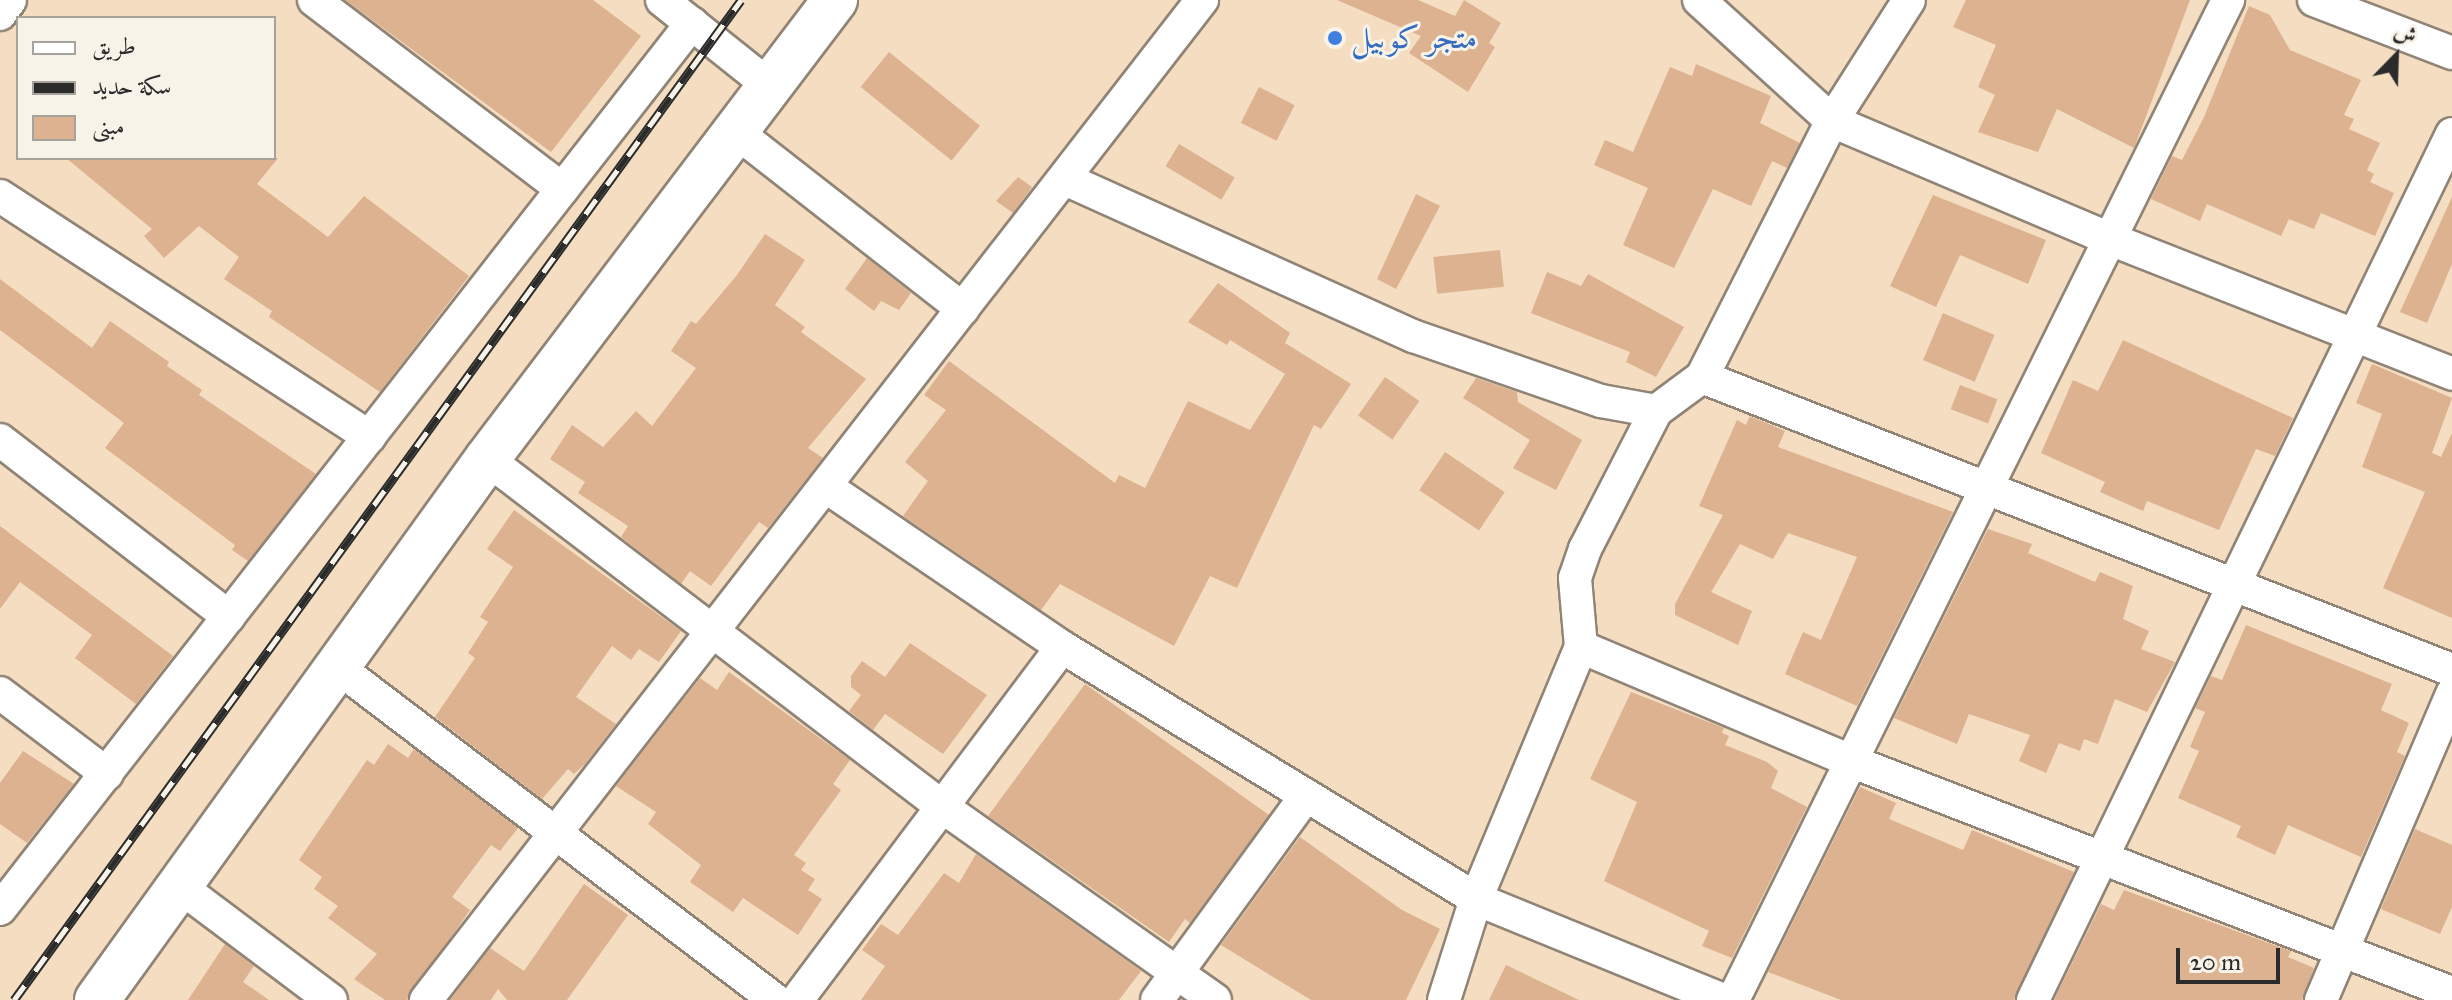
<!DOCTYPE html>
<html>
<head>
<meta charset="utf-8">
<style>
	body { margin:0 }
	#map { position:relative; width:2452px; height:1000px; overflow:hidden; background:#f4ddc1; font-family:"IM FELL Great Primer",Amiri,serif }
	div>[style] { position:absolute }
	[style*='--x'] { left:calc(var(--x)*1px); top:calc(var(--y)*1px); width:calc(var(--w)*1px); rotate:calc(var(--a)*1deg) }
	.building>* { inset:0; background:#dcb291; transform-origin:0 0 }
	.roads { filter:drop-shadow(2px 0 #908476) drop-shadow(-2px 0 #908476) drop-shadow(0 2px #908476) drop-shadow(0 -2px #908476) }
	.street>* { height:32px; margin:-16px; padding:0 16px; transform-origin:16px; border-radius:16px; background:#fff }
	.secondary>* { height:44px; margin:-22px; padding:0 22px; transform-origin:22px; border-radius:22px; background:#fff }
	.rail>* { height:9px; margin-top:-4.5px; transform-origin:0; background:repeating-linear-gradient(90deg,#f7f3e8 0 18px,#2b2b2b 0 36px); box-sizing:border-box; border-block:2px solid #2b2b2b }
	.dots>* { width:22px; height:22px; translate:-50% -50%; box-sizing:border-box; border:4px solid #f7f3e8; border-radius:50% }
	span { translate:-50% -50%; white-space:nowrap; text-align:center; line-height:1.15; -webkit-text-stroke:6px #f7f3e8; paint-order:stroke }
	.shop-label { font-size:32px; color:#366cbe }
	.left { translate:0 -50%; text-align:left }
	.legend { position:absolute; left:16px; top:16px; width:260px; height:144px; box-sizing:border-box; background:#f7f3e8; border:2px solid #a5a39c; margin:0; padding:10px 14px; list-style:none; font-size:24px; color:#2b2b2b }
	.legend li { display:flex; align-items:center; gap:16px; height:40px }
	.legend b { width:40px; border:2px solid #a5a39c }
	.north { position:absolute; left:2356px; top:16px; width:80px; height:80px; -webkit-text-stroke:6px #f7f3e8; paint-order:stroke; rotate:23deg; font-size:22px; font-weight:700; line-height:32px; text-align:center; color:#2b2b2b }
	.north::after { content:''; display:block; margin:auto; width:28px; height:36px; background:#2b2b2b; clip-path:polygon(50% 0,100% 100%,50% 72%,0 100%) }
	.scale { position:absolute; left:2176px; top:948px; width:104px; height:36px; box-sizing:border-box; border:4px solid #2b2b2b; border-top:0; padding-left:10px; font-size:24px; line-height:28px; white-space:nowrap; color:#2b2b2b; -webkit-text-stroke:6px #f7f3e8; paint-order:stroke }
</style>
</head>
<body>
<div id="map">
	<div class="building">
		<div style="clip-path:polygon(345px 0,593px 0,641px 36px,551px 152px)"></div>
		<div style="clip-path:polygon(1337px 0,1418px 0,1455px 16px,1464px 0,1501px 23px,1489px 43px,1495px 47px,1468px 92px,1409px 53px,1421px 36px)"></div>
		<div style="clip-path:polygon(1966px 0,2190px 0,2134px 148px,2057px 109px,2038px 152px,1978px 132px,1995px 95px,1978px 87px,1996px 45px,1953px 27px)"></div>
		<div style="clip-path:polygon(2249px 6px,2270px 15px,2290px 50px,2361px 80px,2344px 115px,2354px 119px,2349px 129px,2380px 143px,2367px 170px,2374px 174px,2370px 182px,2394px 193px,2375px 236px,2321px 213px,2314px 229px,2289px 219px,2281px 236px,2207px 204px,2200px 221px,2151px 199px,2172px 156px,2182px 160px,2204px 117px)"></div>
		<div style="left:889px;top:52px;width:117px;height:45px;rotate:39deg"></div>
		<div style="clip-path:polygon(1696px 64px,1771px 96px,1760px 123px,1800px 143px,1787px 168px,1772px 161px,1751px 206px,1713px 189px,1674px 268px,1623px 245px,1648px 188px,1594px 165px,1605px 140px,1633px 152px,1670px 67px,1692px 76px)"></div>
		<div style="left:1259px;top:87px;width:40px;height:40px;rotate:27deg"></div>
		<div style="left:1179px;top:144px;width:65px;height:26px;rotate:31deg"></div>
		<div style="clip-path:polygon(66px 158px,278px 158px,257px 184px,328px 237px,364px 196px,469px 276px,380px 392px,269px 317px,272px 311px,224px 279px,239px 257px,199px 226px,164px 258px,144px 236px,152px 229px)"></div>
		<div style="clip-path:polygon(1018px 177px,1032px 187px,1013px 213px,996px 201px)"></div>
		<div style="clip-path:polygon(1416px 194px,1440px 206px,1396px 289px,1377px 279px)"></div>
		<div style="clip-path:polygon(1933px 195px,2046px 240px,2028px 284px,1960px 255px,1936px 307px,1890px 286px)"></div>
		<div style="clip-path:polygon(2452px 197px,2452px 264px,2427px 323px,2400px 312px)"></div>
		<div style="clip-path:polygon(765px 234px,805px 260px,775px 305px,805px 327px,801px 332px,866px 379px,808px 448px,823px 458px,768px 528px,759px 522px,711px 586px,690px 571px,681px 584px,621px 537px,628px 526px,578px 493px,585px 482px,550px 459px,572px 425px,603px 447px,636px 411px,652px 426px,696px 368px,671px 351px,691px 321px,696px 324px,737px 275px)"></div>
		<div style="left:1500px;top:250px;width:37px;height:67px;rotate:84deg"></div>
		<div style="clip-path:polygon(867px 258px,911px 293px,899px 310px,881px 301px,874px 311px,845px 289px)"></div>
		<div style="clip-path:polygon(1547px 272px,1581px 286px,1588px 274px,1684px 327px,1656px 377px,1626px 362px,1630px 352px,1531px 313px)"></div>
		<div style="clip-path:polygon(0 279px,92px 348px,110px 321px,169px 362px,167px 366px,202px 390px,199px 395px,316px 474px,248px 561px,232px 550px,235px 545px,105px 448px,124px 423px,0 330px)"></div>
		<div style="clip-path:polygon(1218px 283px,1290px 333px,1285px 343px,1351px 384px,1321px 429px,1314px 425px,1237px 588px,1210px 576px,1174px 646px,1060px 584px,1041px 610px,903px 516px,928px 481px,905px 462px,946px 410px,924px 395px,949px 361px,1115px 483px,1119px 475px,1145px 488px,1188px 401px,1250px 430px,1285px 374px,1230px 340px,1227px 345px,1188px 322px)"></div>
		<div style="left:1943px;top:313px;width:56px;height:51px;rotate:23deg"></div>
		<div style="clip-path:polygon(2123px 340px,2293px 418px,2275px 456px,2256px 449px,2219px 530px,2147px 501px,2143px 511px,2100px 492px,2105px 482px,2041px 453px,2073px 380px,2098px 391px)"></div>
		<div style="clip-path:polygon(2372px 364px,2452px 398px,2432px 453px,2441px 457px,2452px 433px,2452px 618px,2383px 588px,2425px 492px,2362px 467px,2382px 414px,2356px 403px)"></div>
		<div style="left:1385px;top:377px;width:42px;height:47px;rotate:35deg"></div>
		<div style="clip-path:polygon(1476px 378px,1517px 392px,1518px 402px,1582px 440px,1556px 490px,1513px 468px,1530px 440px,1463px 398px)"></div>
		<div style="left:1960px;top:385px;width:40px;height:26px;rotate:21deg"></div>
		<div style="clip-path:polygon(1750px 416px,1785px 431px,1778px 447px,1953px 512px,1857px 706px,1785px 674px,1803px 632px,1821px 640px,1857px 557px,1788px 533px,1773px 559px,1740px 544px,1711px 592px,1752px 611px,1738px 645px,1675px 615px,1675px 604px,1723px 515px,1699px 506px,1737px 420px,1746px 425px)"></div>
		<div style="left:1445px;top:452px;width:72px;height:46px;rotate:34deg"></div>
		<div style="clip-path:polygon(514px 510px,681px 631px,659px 662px,639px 649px,631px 660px,612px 646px,576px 697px,616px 724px,585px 764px,574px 774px,568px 769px,542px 799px,435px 717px,475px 658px,468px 653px,488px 622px,480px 617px,513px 567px,487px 549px)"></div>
		<div style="clip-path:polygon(0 526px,173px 656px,136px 704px,75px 658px,92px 635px,20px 582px,0 609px)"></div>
		<div style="clip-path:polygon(1988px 529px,2032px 544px,2028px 553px,2095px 582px,2100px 572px,2133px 586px,2123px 619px,2149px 631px,2141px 649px,2175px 662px,2147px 712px,2115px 699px,2098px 744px,2084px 739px,2080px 751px,2059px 743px,2046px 773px,2019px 761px,2030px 735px,1969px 714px,1957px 744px,1894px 718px)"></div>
		<div style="clip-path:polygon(2246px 625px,2392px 684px,2381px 710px,2409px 723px,2397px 752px,2405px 756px,2361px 857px,2288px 825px,2275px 855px,2236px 837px,2241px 826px,2178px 798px,2199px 751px,2190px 747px,2205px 712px,2195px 708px,2211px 676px,2222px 680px)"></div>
		<div style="clip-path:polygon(910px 643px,987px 695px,943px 754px,885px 714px,873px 730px,849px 711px,861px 695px,851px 687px,851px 676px,862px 661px,885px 677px)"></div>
		<div style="clip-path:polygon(729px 672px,850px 760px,833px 784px,841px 790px,794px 855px,806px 863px,801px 870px,815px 879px,808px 890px,822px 899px,798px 935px,743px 898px,733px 912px,690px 882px,701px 865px,648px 824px,656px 812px,616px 786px,700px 678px,717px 690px)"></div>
		<div style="clip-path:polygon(1085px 684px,1269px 815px,1190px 923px,1185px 919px,1169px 942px,988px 816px)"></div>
		<div style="clip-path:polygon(1631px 692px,1724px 728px,1722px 733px,1729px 736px,1725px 745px,1767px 762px,1778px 771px,1771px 788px,1807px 807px,1732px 958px,1702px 946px,1709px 931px,1604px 881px,1637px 802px,1590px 779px)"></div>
		<div style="clip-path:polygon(388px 744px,408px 758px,414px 749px,518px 828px,500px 851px,491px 845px,452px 897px,470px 910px,407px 1000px,385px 1000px,354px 979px,377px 954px,328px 918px,338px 906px,314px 889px,322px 877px,299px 860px,367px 760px,374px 765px)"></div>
		<div style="clip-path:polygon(23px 751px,74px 784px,27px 843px,0 824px,0 783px)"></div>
		<div style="clip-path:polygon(1860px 787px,1896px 803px,1889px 819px,1963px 850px,1972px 830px,2074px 872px,2014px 1000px,1841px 1000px,1768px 972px)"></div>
		<div style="clip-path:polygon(2415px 829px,2452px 845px,2452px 907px,2440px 934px,2381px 909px)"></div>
		<div style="clip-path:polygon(1300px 837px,1402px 910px,1440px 929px,1406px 1000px,1311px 1000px,1221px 945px)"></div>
		<div style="clip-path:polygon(976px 854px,1141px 971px,1119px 1000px,861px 1000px,885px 966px,862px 950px,881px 924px,898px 935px,944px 873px,959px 883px)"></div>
		<div style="clip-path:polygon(584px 884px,628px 915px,567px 1000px,507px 1000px,498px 989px,491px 1000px,450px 1000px,490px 948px,524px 971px)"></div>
		<div style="clip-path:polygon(2124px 890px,2291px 951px,2288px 957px,2314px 968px,2302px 1000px,2054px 1000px,2101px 904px,2114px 910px)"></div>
		<div style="clip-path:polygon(225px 944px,254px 966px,243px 982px,269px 1000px,188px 1000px)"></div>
		<div style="clip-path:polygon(1506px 965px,1579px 1000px,1489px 1000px)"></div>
	</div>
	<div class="roads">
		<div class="street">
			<div style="--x:314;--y:0;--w:312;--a:37.3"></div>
			<div style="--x:662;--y:0;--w:139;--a:38.6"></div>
			<div style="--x:1699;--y:0;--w:180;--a:42.3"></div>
			<div style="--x:1832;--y:121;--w:302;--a:23"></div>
			<div style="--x:2110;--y:239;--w:368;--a:21.5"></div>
			<div style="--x:2314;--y:0;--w:148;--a:21"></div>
			<div style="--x:0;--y:14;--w:17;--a:-54"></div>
			<div style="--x:735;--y:131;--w:289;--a:38"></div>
			<div style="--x:1065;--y:179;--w:382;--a:24.3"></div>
			<div style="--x:1413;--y:336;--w:199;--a:19.1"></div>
			<div style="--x:1601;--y:401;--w:56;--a:10.3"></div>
			<div style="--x:0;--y:196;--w:441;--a:33.1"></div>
			<div style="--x:1702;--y:377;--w:805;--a:21.34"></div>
			<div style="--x:0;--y:440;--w:289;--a:37.7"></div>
			<div style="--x:487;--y:459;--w:575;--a:37.37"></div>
			<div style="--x:944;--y:808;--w:332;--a:35.3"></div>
			<div style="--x:825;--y:486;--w:287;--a:34.2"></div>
			<div style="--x:1062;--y:647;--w:485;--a:31.3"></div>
			<div style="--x:1476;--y:899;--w:268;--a:22.2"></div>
			<div style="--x:1581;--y:647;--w:295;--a:22.9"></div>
			<div style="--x:1853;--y:762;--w:642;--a:21.09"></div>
			<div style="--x:336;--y:666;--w:552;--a:37.26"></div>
			<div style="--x:0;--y:693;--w:134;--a:37.1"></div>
			<div style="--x:179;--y:886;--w:190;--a:36.9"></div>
			<div style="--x:0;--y:909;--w:1124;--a:-52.01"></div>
			<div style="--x:426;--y:1000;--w:1266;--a:-52.19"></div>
			<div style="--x:797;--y:1000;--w:441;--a:-53.1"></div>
			<div style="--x:1157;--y:1000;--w:253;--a:-53.9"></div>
			<div style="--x:1444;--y:1000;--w:106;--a:-72.4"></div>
			<div style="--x:1476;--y:899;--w:273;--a:-67.4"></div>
			<div style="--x:1581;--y:647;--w:69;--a:-95"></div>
			<div style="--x:1575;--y:578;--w:31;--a:-71"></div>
			<div style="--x:1585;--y:549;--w:155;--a:-62.8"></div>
			<div style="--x:1656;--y:411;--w:57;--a:-36.5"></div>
			<div style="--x:1702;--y:377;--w:287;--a:-63.1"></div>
			<div style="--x:1832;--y:121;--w:143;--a:-57.5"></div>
			<div style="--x:1733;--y:1000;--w:1116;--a:-63.66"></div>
			<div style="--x:2033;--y:1000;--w:962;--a:-64.18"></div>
			<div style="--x:2321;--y:1000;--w:333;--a:-66.8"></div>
		</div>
		<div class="secondary">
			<div style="--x:97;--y:1000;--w:667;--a:-54.21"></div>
			<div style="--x:487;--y:459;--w:576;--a:-52.83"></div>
		</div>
	</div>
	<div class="rail">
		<div style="--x:14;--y:1000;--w:1236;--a:-53.98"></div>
	</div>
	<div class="dots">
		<div style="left:1335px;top:38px;background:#3f7fe0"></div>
	</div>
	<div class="shop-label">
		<span class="left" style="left:1351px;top:38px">متجر كوبيل</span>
	</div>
	<ul class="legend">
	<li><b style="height:10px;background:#fff"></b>طريق</li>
	<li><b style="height:10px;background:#2b2b2b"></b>سكة حديد</li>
	<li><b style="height:22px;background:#dcb291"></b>مبنى</li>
	</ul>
	<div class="north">ش</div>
	<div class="scale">20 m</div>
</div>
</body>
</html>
